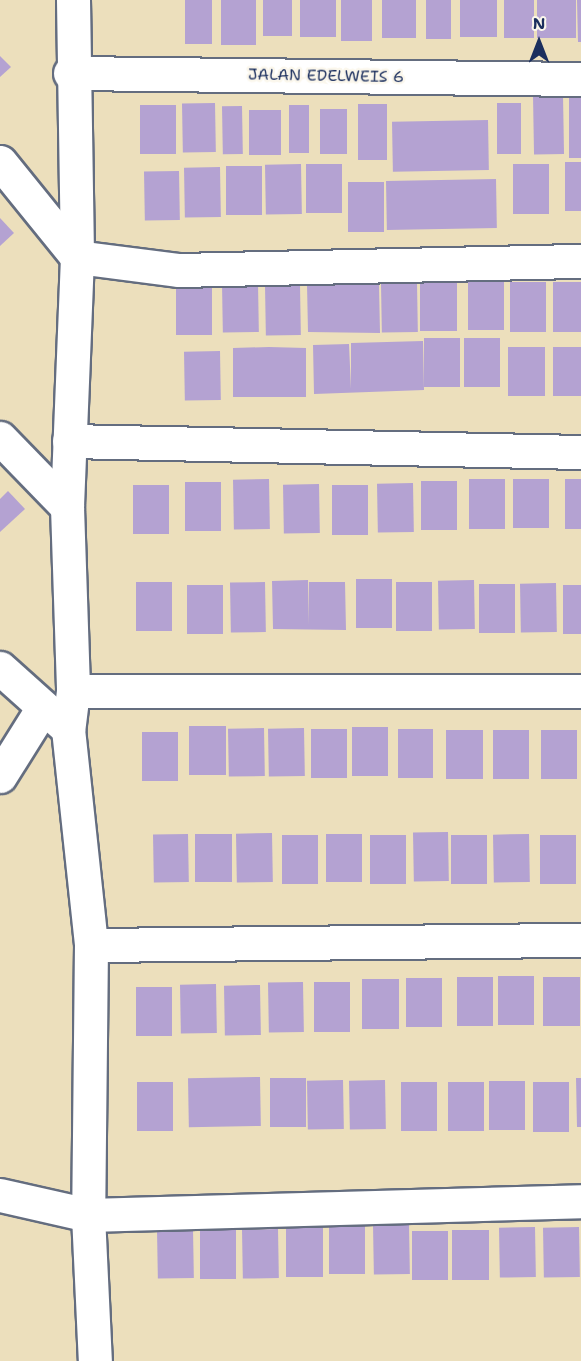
<!DOCTYPE html>
<html>
<head>
<meta charset="utf-8">
<style>
	body { margin:0 }
	#map { position:relative; width:581px; height:1361px; overflow:hidden; background:#ecdfbc; font-family:"Shantell Sans",sans-serif }
	div>[style] { position:absolute }
	[style*='--x'] { left:calc(var(--x)*1px); top:calc(var(--y)*1px); width:calc(var(--w)*1px); rotate:calc(var(--a)*1deg) }
	.building>* { inset:0; background:#b4a2d2; transform-origin:0 0 }
	.roads { filter:drop-shadow(2px 0 #646d7f) drop-shadow(-2px 0 #646d7f) drop-shadow(0 2px #646d7f) drop-shadow(0 -2px #646d7f) }
	.street>* { height:33px; margin:-16.5px; padding:0 16.5px; transform-origin:16.5px; border-radius:16.5px; background:#fff }
	span { translate:-50% -50%; white-space:nowrap; text-align:center; line-height:1.15; -webkit-text-stroke:5px #fbf7ec; paint-order:stroke }
	.street-label { font-size:16px; color:#1b2f5e }
	.north { position:absolute; left:509px; top:12px; width:60px; height:60px; -webkit-text-stroke:4px #fbf7ec; paint-order:stroke; rotate:0deg; font-size:16px; font-weight:700; line-height:24px; text-align:center; color:#1b2f5e }
	.north::after { content:''; display:block; margin:auto; width:21px; height:27px; background:#1b2f5e; clip-path:polygon(50% 0,100% 100%,50% 72%,0 100%) }
</style>
</head>
<body>
<div id="map">
	<div class="building">
		<div style="left:185px;top:0;width:27px;height:44px"></div>
		<div style="left:221px;top:0;width:35px;height:45px"></div>
		<div style="left:263px;top:0;width:29px;height:36px"></div>
		<div style="left:300px;top:0;width:36px;height:37px"></div>
		<div style="left:341px;top:0;width:31px;height:41px"></div>
		<div style="left:382px;top:0;width:34px;height:38px"></div>
		<div style="left:426px;top:0;width:25px;height:39px"></div>
		<div style="left:460px;top:0;width:37px;height:37px"></div>
		<div style="left:504px;top:0;width:30px;height:38px"></div>
		<div style="left:537px;top:0;width:39px;height:38px"></div>
		<div style="clip-path:polygon(577px 0,581px 0,581px 42px,578px 42px)"></div>
		<div style="clip-path:polygon(0 56px,11px 67px,0 77px)"></div>
		<div style="left:569px;top:93px;width:12px;height:65px"></div>
		<div style="left:563px;top:95px;width:59px;height:30px;rotate:89deg"></div>
		<div style="left:215px;top:103px;width:49px;height:33px;rotate:89deg"></div>
		<div style="left:497px;top:103px;width:24px;height:51px"></div>
		<div style="left:358px;top:104px;width:29px;height:56px"></div>
		<div style="left:140px;top:105px;width:36px;height:49px"></div>
		<div style="left:289px;top:105px;width:20px;height:48px"></div>
		<div style="left:242px;top:106px;width:48px;height:20px;rotate:89deg"></div>
		<div style="left:320px;top:109px;width:27px;height:45px"></div>
		<div style="left:281px;top:110px;width:45px;height:32px;rotate:90deg"></div>
		<div style="left:488px;top:120px;width:50px;height:96px;rotate:89deg"></div>
		<div style="left:565px;top:162px;width:16px;height:49px"></div>
		<div style="left:301px;top:164px;width:50px;height:36px;rotate:89deg"></div>
		<div style="left:306px;top:164px;width:36px;height:49px"></div>
		<div style="left:549px;top:164px;width:50px;height:36px;rotate:90deg"></div>
		<div style="left:262px;top:166px;width:49px;height:36px;rotate:90deg"></div>
		<div style="left:220px;top:167px;width:50px;height:36px;rotate:89deg"></div>
		<div style="left:179px;top:171px;width:49px;height:35px;rotate:89deg"></div>
		<div style="left:496px;top:179px;width:49px;height:110px;rotate:89deg"></div>
		<div style="left:384px;top:182px;width:50px;height:36px;rotate:90deg"></div>
		<div style="clip-path:polygon(0 218px,14px 233px,0 246px)"></div>
		<div style="left:468px;top:281px;width:36px;height:49px"></div>
		<div style="left:420px;top:282px;width:37px;height:49px"></div>
		<div style="left:546px;top:282px;width:50px;height:36px;rotate:90deg"></div>
		<div style="left:553px;top:282px;width:28px;height:50px"></div>
		<div style="left:258px;top:283px;width:49px;height:36px;rotate:89deg"></div>
		<div style="clip-path:polygon(343px 283px,379px 285px,380px 333px,308px 332px,307px 284px)"></div>
		<div style="left:417px;top:283px;width:49px;height:36px;rotate:89deg"></div>
		<div style="left:176px;top:285px;width:36px;height:50px"></div>
		<div style="left:300px;top:285px;width:50px;height:35px;rotate:89deg"></div>
		<div style="left:424px;top:338px;width:36px;height:49px"></div>
		<div style="left:464px;top:338px;width:36px;height:49px"></div>
		<div style="clip-path:polygon(423px 341px,424px 390px,314px 394px,313px 345px,349px 344px,351px 389px,351px 343px)"></div>
		<div style="clip-path:polygon(269px 347px,306px 348px,306px 397px,233px 397px,233px 348px)"></div>
		<div style="left:508px;top:347px;width:37px;height:49px"></div>
		<div style="left:581px;top:347px;width:49px;height:28px;rotate:90deg"></div>
		<div style="left:220px;top:351px;width:49px;height:36px;rotate:89deg"></div>
		<div style="left:269px;top:479px;width:50px;height:36px;rotate:89deg"></div>
		<div style="left:469px;top:479px;width:36px;height:50px"></div>
		<div style="left:513px;top:479px;width:36px;height:49px"></div>
		<div style="left:565px;top:479px;width:16px;height:50px"></div>
		<div style="left:457px;top:481px;width:49px;height:36px;rotate:90deg"></div>
		<div style="left:185px;top:482px;width:36px;height:49px"></div>
		<div style="left:413px;top:483px;width:49px;height:36px;rotate:89deg"></div>
		<div style="left:319px;top:484px;width:49px;height:36px;rotate:89deg"></div>
		<div style="left:133px;top:485px;width:36px;height:49px"></div>
		<div style="left:332px;top:485px;width:36px;height:50px"></div>
		<div style="clip-path:polygon(8px 491px,25px 509px,0 532px,0 499px)"></div>
		<div style="left:356px;top:579px;width:36px;height:49px"></div>
		<div style="clip-path:polygon(308px 580px,309px 625px,309px 582px,345px 582px,346px 630px,273px 629px,272px 581px)"></div>
		<div style="left:474px;top:580px;width:49px;height:36px;rotate:89deg"></div>
		<div style="left:136px;top:582px;width:36px;height:49px"></div>
		<div style="left:265px;top:582px;width:50px;height:35px;rotate:89deg"></div>
		<div style="left:396px;top:582px;width:36px;height:49px"></div>
		<div style="left:556px;top:583px;width:49px;height:36px;rotate:89deg"></div>
		<div style="left:479px;top:584px;width:36px;height:49px"></div>
		<div style="left:187px;top:585px;width:36px;height:49px"></div>
		<div style="left:563px;top:585px;width:18px;height:49px"></div>
		<div style="left:189px;top:726px;width:37px;height:49px"></div>
		<div style="left:352px;top:727px;width:36px;height:49px"></div>
		<div style="left:264px;top:728px;width:48px;height:36px;rotate:89deg"></div>
		<div style="left:304px;top:728px;width:48px;height:36px;rotate:89deg"></div>
		<div style="left:311px;top:729px;width:36px;height:49px"></div>
		<div style="left:398px;top:729px;width:35px;height:49px"></div>
		<div style="left:483px;top:730px;width:49px;height:37px;rotate:90deg"></div>
		<div style="left:493px;top:730px;width:36px;height:49px"></div>
		<div style="left:541px;top:730px;width:36px;height:49px"></div>
		<div style="left:142px;top:732px;width:36px;height:49px"></div>
		<div style="left:448px;top:832px;width:49px;height:35px;rotate:89deg"></div>
		<div style="left:272px;top:833px;width:49px;height:36px;rotate:89deg"></div>
		<div style="left:188px;top:834px;width:48px;height:35px;rotate:89deg"></div>
		<div style="left:232px;top:834px;width:48px;height:37px;rotate:90deg"></div>
		<div style="left:362px;top:834px;width:48px;height:36px;rotate:90deg"></div>
		<div style="left:529px;top:834px;width:48px;height:36px;rotate:89deg"></div>
		<div style="left:282px;top:835px;width:36px;height:49px"></div>
		<div style="left:370px;top:835px;width:36px;height:49px"></div>
		<div style="left:451px;top:835px;width:36px;height:49px"></div>
		<div style="left:540px;top:835px;width:36px;height:49px"></div>
		<div style="left:498px;top:976px;width:36px;height:49px"></div>
		<div style="left:493px;top:977px;width:49px;height:36px;rotate:90deg"></div>
		<div style="left:580px;top:977px;width:49px;height:37px;rotate:90deg"></div>
		<div style="left:406px;top:978px;width:36px;height:49px"></div>
		<div style="left:399px;top:979px;width:50px;height:37px;rotate:90deg"></div>
		<div style="left:303px;top:982px;width:50px;height:35px;rotate:89deg"></div>
		<div style="left:314px;top:982px;width:36px;height:50px"></div>
		<div style="left:216px;top:984px;width:49px;height:36px;rotate:89deg"></div>
		<div style="left:260px;top:985px;width:50px;height:36px;rotate:89deg"></div>
		<div style="left:136px;top:987px;width:36px;height:49px"></div>
		<div style="left:260px;top:1077px;width:49px;height:72px;rotate:89deg"></div>
		<div style="left:306px;top:1078px;width:49px;height:36px;rotate:90deg"></div>
		<div style="clip-path:polygon(576px 1078px,581px 1078px,581px 1127px,577px 1127px)"></div>
		<div style="left:343px;top:1080px;width:49px;height:36px;rotate:89deg"></div>
		<div style="left:385px;top:1080px;width:49px;height:36px;rotate:89deg"></div>
		<div style="left:525px;top:1081px;width:49px;height:36px;rotate:90deg"></div>
		<div style="left:137px;top:1082px;width:36px;height:49px"></div>
		<div style="left:401px;top:1082px;width:36px;height:49px"></div>
		<div style="left:448px;top:1082px;width:36px;height:49px"></div>
		<div style="left:533px;top:1082px;width:36px;height:50px"></div>
		<div style="left:365px;top:1224px;width:50px;height:36px;rotate:90deg"></div>
		<div style="left:409px;top:1224px;width:50px;height:36px;rotate:89deg"></div>
		<div style="left:286px;top:1227px;width:37px;height:50px"></div>
		<div style="left:535px;top:1227px;width:50px;height:36px;rotate:89deg"></div>
		<div style="left:579px;top:1227px;width:50px;height:36px;rotate:89deg"></div>
		<div style="left:193px;top:1229px;width:49px;height:36px;rotate:89deg"></div>
		<div style="left:278px;top:1229px;width:49px;height:36px;rotate:89deg"></div>
		<div style="left:200px;top:1230px;width:36px;height:49px"></div>
		<div style="left:489px;top:1230px;width:50px;height:37px;rotate:90deg"></div>
		<div style="left:448px;top:1231px;width:49px;height:36px;rotate:90deg"></div>
	</div>
	<div class="roads">
		<div class="street">
			<div style="--x:73;--y:0;--w:257;--a:89.1"></div>
			<div style="--x:77;--y:257;--w:250;--a:92.3"></div>
			<div style="--x:67;--y:507;--w:184;--a:88.1"></div>
			<div style="--x:73;--y:691;--w:38;--a:97"></div>
			<div style="--x:68;--y:729;--w:217;--a:83.9"></div>
			<div style="--x:91;--y:945;--w:270;--a:90.6"></div>
			<div style="--x:88;--y:1215;--w:146;--a:87.3"></div>
			<div style="--x:70;--y:73;--w:511;--a:0.67"></div>
			<div style="--x:0;--y:162;--w:122;--a:51"></div>
			<div style="--x:77;--y:257;--w:103;--a:7.3"></div>
			<div style="--x:179;--y:270;--w:402;--a:-1.3"></div>
			<div style="--x:0;--y:438;--w:96;--a:45.8"></div>
			<div style="--x:69;--y:441;--w:512;--a:1.23"></div>
			<div style="--x:0;--y:668;--w:91;--a:41.9"></div>
			<div style="--x:73;--y:691;--w:508;--a:0"></div>
			<div style="--x:0;--y:776;--w:79;--a:-57.9"></div>
			<div style="--x:91;--y:945;--w:490;--a:-0.6"></div>
			<div style="--x:0;--y:1195;--w:90;--a:12.8"></div>
			<div style="--x:88;--y:1215;--w:493;--a:-1.6"></div>
		</div>
	</div>
	<div class="street-label">
		<span style="left:326px;top:76px;rotate:1deg">JALAN EDELWEIS 6</span>
	</div>
	<div class="north">N</div>
</div>
</body>
</html>
